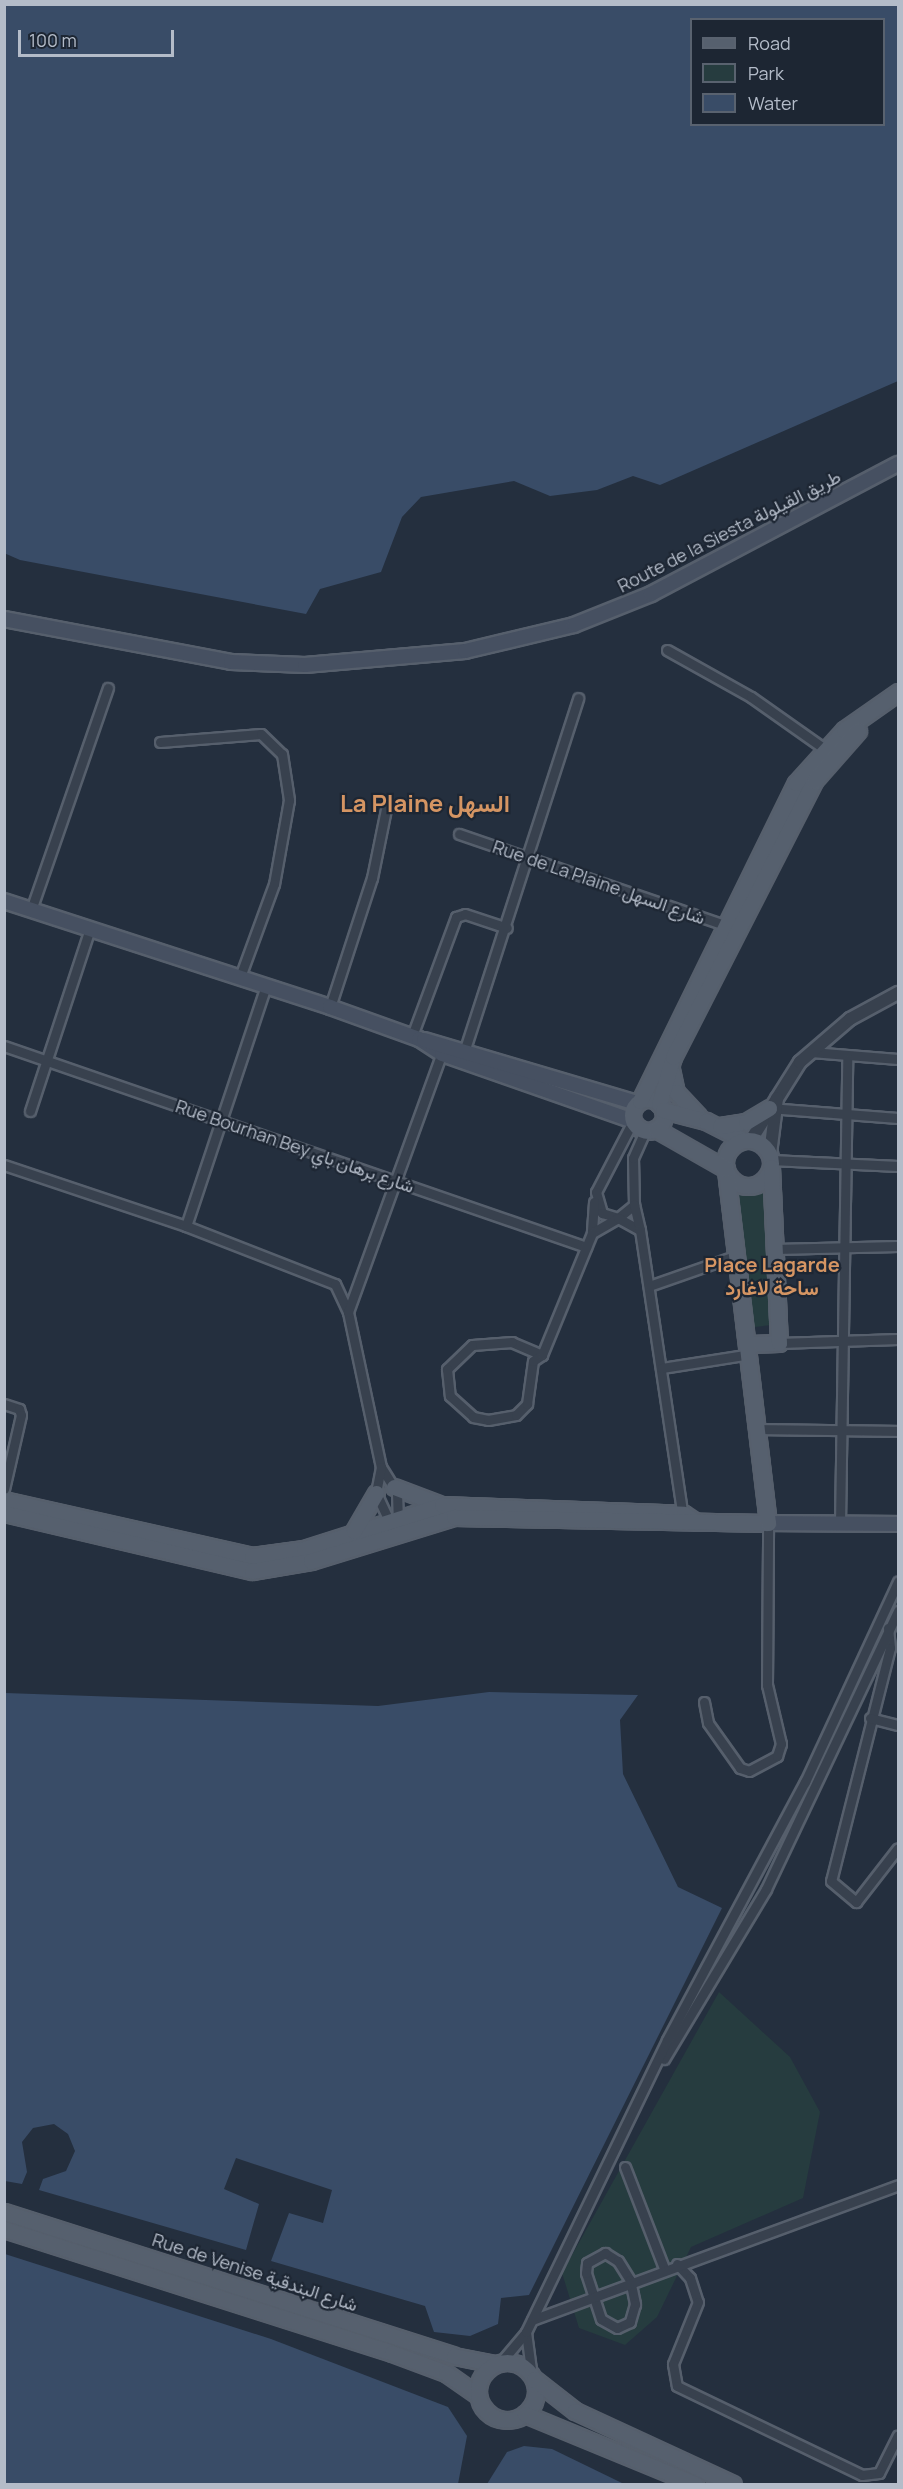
<!DOCTYPE html>
<html>
<head>
<meta charset="utf-8">
<style>
	body { margin:0 }
	#map { position:relative; width:903px; height:2489px; overflow:hidden; background:#242f3e; font-family:Manrope,Vazirmatn,sans-serif }
	div>[style] { position:absolute }
	[style*='--x'] { left:calc(var(--x)*1px); top:calc(var(--y)*1px); width:calc(var(--w)*1px); rotate:calc(var(--a)*1deg) }
	.green>* { inset:0; background:#263c3f }
	.water>* { inset:0; background:#394c67 }
	.roads { filter:drop-shadow(2px 0 #565f6c) drop-shadow(-2px 0 #565f6c) drop-shadow(0 2px #565f6c) drop-shadow(0 -2px #565f6c) }
	.minor>* { height:9px; margin:-4.5px; padding:0 4.5px; transform-origin:4.5px; border-radius:4.5px; background:#38414e }
	.tertiary>* { height:12px; margin:-6px; padding:0 6px; transform-origin:6px; border-radius:6px; background:#38414e }
	.secondary>* { height:14px; margin:-7px; padding:0 7px; transform-origin:7px; border-radius:7px; background:#465061 }
	.primary>* { height:15px; margin:-7.5px; padding:0 7.5px; transform-origin:7.5px; border-radius:7.5px; background:#56606e }
	.primary>.ring { margin:-7.5px; padding:0; box-sizing:content-box; background:none; border:15px solid #56606e; border-radius:50% }
	span { translate:-50% -50%; white-space:nowrap; text-align:center; line-height:1.15; -webkit-text-stroke:4.5px #1d2633; paint-order:stroke }
	.street-label { font-size:18px; color:#b4bcc9 }
	.neighbourhood-label { font-size:20px; color:#d59563; font-weight:700 }
	.district-label { font-size:24px; color:#d59563; font-weight:700 }
	.frame { position:absolute; inset:0; border:6px solid #b4bcc9; pointer-events:none }
	.legend { position:absolute; left:690px; top:18px; width:195px; height:108px; box-sizing:border-box; background:#1d2633; border:2px solid #59626f; margin:0; padding:8px 10px; list-style:none; font-size:18px; color:#b4bcc9 }
	.legend li { display:flex; align-items:center; gap:12px; height:30px }
	.legend b { width:30px; border:2px solid #59626f }
	.scale { position:absolute; left:18px; top:30px; width:156px; height:27px; box-sizing:border-box; border:3px solid #b4bcc9; border-top:0; padding-left:8px; font-size:18px; line-height:21px; white-space:nowrap; color:#b4bcc9; -webkit-text-stroke:4px #1d2633; paint-order:stroke }
</style>
</head>
<body>
<div id="map">
	<div class="green">
		<div style="clip-path:polygon(766px 1190px,772px 1325px,754px 1327px,734px 1193px,751px 1196px)"></div>
		<div style="clip-path:polygon(719px 1992px,790px 2057px,820px 2112px,803px 2198px,691px 2247px,657px 2317px,625px 2345px,579px 2328px,562px 2273px)"></div>
	</div>
	<div class="water">
		<div style="clip-path:polygon(evenodd,4px 5px,898px 5px,898px 381px,660px 485px,633px 476px,597px 490px,550px 496px,514px 481px,421px 497px,402px 517px,381px 572px,320px 589px,306px 614px,20px 560px,4px 553px,4px 5px,692px 20px,884px 20px,884px 124px,692px 124px,692px 20px)"></div>
		<div style="clip-path:polygon(489px 1692px,638px 1695px,620px 1720px,623px 1774px,678px 1887px,722px 1908px,529px 2295px,501px 2298px,498px 2324px,470px 2336px,434px 2332px,425px 2306px,271px 2261px,289px 2213px,323px 2223px,332px 2190px,236px 2158px,224px 2189px,259px 2204px,246px 2250px,39px 2190px,43px 2179px,66px 2171px,75px 2151px,68px 2134px,54px 2124px,33px 2128px,22px 2142px,27px 2172px,22px 2184px,5px 2181px,5px 1693px,378px 1706px)"></div>
		<div style="clip-path:polygon(5px 2254px,271px 2339px,448px 2407px,467px 2436px,458px 2484px,5px 2484px)"></div>
		<div style="clip-path:polygon(524px 2446px,552px 2449px,624px 2484px,487px 2484px,507px 2452px)"></div>
	</div>
	<div class="roads">
		<div class="minor">
			<div style="--x:667;--y:650;--w:96;--a:29.2"></div>
			<div style="--x:751;--y:697;--w:95;--a:35.2"></div>
			<div style="--x:160;--y:742;--w:101;--a:-4.5"></div>
			<div style="--x:261;--y:734;--w:29;--a:44"></div>
			<div style="--x:282;--y:754;--w:47;--a:81.3"></div>
			<div style="--x:289;--y:800;--w:85;--a:100.1"></div>
			<div style="--x:274;--y:884;--w:99;--a:110.1"></div>
			<div style="--x:459;--y:834;--w:287;--a:18.9"></div>
			<div style="--x:31;--y:910;--w:235;--a:-70.9"></div>
			<div style="--x:330;--y:1007;--w:136;--a:-72"></div>
			<div style="--x:372;--y:878;--w:70;--a:-78.5"></div>
			<div style="--x:412;--y:1036;--w:127;--a:-69.7"></div>
			<div style="--x:456;--y:917;--w:9;--a:-18"></div>
			<div style="--x:465;--y:914;--w:44;--a:18.4"></div>
			<div style="--x:4;--y:1046;--w:616;--a:19.05"></div>
			<div style="--x:811;--y:1052;--w:87;--a:4.6"></div>
			<div style="--x:463;--y:1055;--w:375;--a:-72.1"></div>
			<div style="--x:769;--y:1108;--w:129;--a:4.4"></div>
			<div style="--x:30;--y:1111;--w:192;--a:-71.8"></div>
			<div style="--x:633;--y:1121;--w:80;--a:117.5"></div>
			<div style="--x:596;--y:1192;--w:22;--a:74"></div>
			<div style="--x:602;--y:1213;--w:17;--a:17"></div>
			<div style="--x:618;--y:1218;--w:21;--a:-39"></div>
			<div style="--x:634;--y:1205;--w:47;--a:-91.2"></div>
			<div style="--x:633;--y:1158;--w:30;--a:-66"></div>
			<div style="--x:771;--y:1160;--w:127;--a:2.7"></div>
			<div style="--x:4;--y:1165;--w:192;--a:18.5"></div>
			<div style="--x:186;--y:1226;--w:160;--a:21.3"></div>
			<div style="--x:335;--y:1284;--w:31;--a:65"></div>
			<div style="--x:348;--y:1312;--w:158;--a:78"></div>
			<div style="--x:381;--y:1467;--w:31;--a:58"></div>
			<div style="--x:397;--y:1493;--w:29;--a:88"></div>
			<div style="--x:594;--y:1202;--w:31;--a:94"></div>
			<div style="--x:592;--y:1233;--w:30;--a:-30"></div>
			<div style="--x:618;--y:1218;--w:25;--a:29"></div>
			<div style="--x:640;--y:1230;--w:26;--a:-103"></div>
			<div style="--x:186;--y:1226;--w:254;--a:-71.6"></div>
			<div style="--x:640;--y:1230;--w:291;--a:81.5"></div>
			<div style="--x:775;--y:1249;--w:123;--a:-1.4"></div>
			<div style="--x:649;--y:1286;--w:91;--a:-19.2"></div>
			<div style="--x:348;--y:1312;--w:280;--a:-70.1"></div>
			<div style="--x:779;--y:1343;--w:119;--a:-1.9"></div>
			<div style="--x:542;--y:1355;--w:33;--a:-157"></div>
			<div style="--x:512;--y:1342;--w:40;--a:175.7"></div>
			<div style="--x:472;--y:1345;--w:35;--a:136"></div>
			<div style="--x:447;--y:1369;--w:27;--a:84"></div>
			<div style="--x:450;--y:1396;--w:31;--a:42"></div>
			<div style="--x:473;--y:1417;--w:15;--a:11"></div>
			<div style="--x:488;--y:1420;--w:28;--a:-10"></div>
			<div style="--x:516;--y:1415;--w:16;--a:-45"></div>
			<div style="--x:527;--y:1404;--w:43;--a:-82.1"></div>
			<div style="--x:533;--y:1361;--w:11;--a:-34"></div>
			<div style="--x:542;--y:1355;--w:132;--a:-67.7"></div>
			<div style="--x:662;--y:1368;--w:89;--a:-9"></div>
			<div style="--x:4;--y:1404;--w:16;--a:18"></div>
			<div style="--x:19;--y:1409;--w:6;--a:72"></div>
			<div style="--x:21;--y:1415;--w:76;--a:102.9"></div>
			<div style="--x:759;--y:1429;--w:139;--a:0.8"></div>
			<div style="--x:381;--y:1467;--w:26;--a:101"></div>
			<div style="--x:376;--y:1493;--w:35;--a:65"></div>
			<div style="--x:840;--y:1524;--w:465;--a:-89.1"></div>
			<div style="--x:888;--y:1628;--w:20;--a:84"></div>
			<div style="--x:890;--y:1648;--w:240;--a:104.2"></div>
			<div style="--x:831;--y:1881;--w:33;--a:40"></div>
			<div style="--x:856;--y:1902;--w:68;--a:-52.1"></div>
			<div style="--x:704;--y:1702;--w:21;--a:79"></div>
			<div style="--x:708;--y:1723;--w:55;--a:54.6"></div>
			<div style="--x:740;--y:1768;--w:9;--a:18"></div>
			<div style="--x:749;--y:1771;--w:32;--a:-28"></div>
			<div style="--x:777;--y:1756;--w:13;--a:-72"></div>
			<div style="--x:781;--y:1744;--w:61;--a:-103.3"></div>
			<div style="--x:767;--y:1685;--w:162;--a:-89.6"></div>
			<div style="--x:870;--y:1718;--w:29;--a:14"></div>
			<div style="--x:664;--y:2059;--w:198;--a:-59"></div>
			<div style="--x:766;--y:1889;--w:308;--a:-64.6"></div>
			<div style="--x:625;--y:2167;--w:108;--a:68.9"></div>
			<div style="--x:605;--y:2253;--w:15;--a:32"></div>
			<div style="--x:618;--y:2261;--w:22;--a:58"></div>
			<div style="--x:630;--y:2280;--w:25;--a:78"></div>
			<div style="--x:635;--y:2304;--w:19;--a:106"></div>
			<div style="--x:630;--y:2322;--w:14;--a:155"></div>
			<div style="--x:617;--y:2328;--w:18;--a:-151"></div>
			<div style="--x:601;--y:2319;--w:48;--a:-108.1"></div>
			<div style="--x:586;--y:2273;--w:10;--a:-84"></div>
			<div style="--x:587;--y:2263;--w:21;--a:-29"></div>
			<div style="--x:677;--y:2264;--w:19;--a:47"></div>
			<div style="--x:690;--y:2278;--w:25;--a:72"></div>
			<div style="--x:698;--y:2302;--w:67;--a:112"></div>
			<div style="--x:673;--y:2364;--w:22;--a:80"></div>
			<div style="--x:677;--y:2386;--w:205;--a:25.7"></div>
			<div style="--x:862;--y:2475;--w:17;--a:-7"></div>
			<div style="--x:879;--y:2473;--w:42;--a:-63.4"></div>
			<div style="--x:532;--y:2320;--w:390;--a:-20.2"></div>
			<div style="--x:526;--y:2332;--w:45;--a:82.4"></div>
			<div style="--x:501;--y:2362;--w:39;--a:-50"></div>
			<div style="--x:526;--y:2332;--w:324;--a:-64.2"></div>
			<div style="--x:667;--y:2040;--w:293;--a:-61.9"></div>
			<div style="--x:805;--y:1782;--w:221;--a:-65.1"></div>
		</div>
		<div class="tertiary">
			<div style="--x:751;--y:1140;--w:92;--a:-57.9"></div>
			<div style="--x:800;--y:1062;--w:66;--a:-40.7"></div>
			<div style="--x:850;--y:1019;--w:55;--a:-28.4"></div>
			<div style="--x:770;--y:1154;--w:56;--a:-82.9"></div>
		</div>
		<div class="secondary">
			<div style="--x:4;--y:619;--w:231;--a:10.7"></div>
			<div style="--x:231;--y:662;--w:74;--a:2.3"></div>
			<div style="--x:305;--y:665;--w:161;--a:-5"></div>
			<div style="--x:465;--y:651;--w:112;--a:-13.4"></div>
			<div style="--x:574;--y:625;--w:83;--a:-21.9"></div>
			<div style="--x:651;--y:594;--w:279;--a:-27.8"></div>
			<div style="--x:4;--y:901;--w:343;--a:18"></div>
			<div style="--x:330;--y:1007;--w:95;--a:19.8"></div>
			<div style="--x:419;--y:1039;--w:27;--a:33"></div>
			<div style="--x:442;--y:1054;--w:202;--a:19.3"></div>
			<div style="--x:424;--y:1040;--w:222;--a:16.5"></div>
			<div style="--x:768;--y:1523;--w:130;--a:0.4"></div>
		</div>
		<div class="primary">
			<div style="--x:671;--y:1069;--w:24;--a:78"></div>
			<div style="--x:676;--y:1092;--w:33;--a:47"></div>
			<div class="ring" style="left:632px;top:1099px;width:17px;height:17px"></div>
			<div style="--x:640;--y:1101;--w:354;--a:-63.9"></div>
			<div style="--x:796;--y:783;--w:72;--a:-47.8"></div>
			<div style="--x:844;--y:730;--w:66;--a:-35.1"></div>
			<div style="--x:659;--y:1104;--w:49;--a:-73.4"></div>
			<div style="--x:673;--y:1057;--w:310;--a:-62.9"></div>
			<div style="--x:814;--y:781;--w:67;--a:-48.7"></div>
			<div style="--x:663;--y:1110;--w:44;--a:14.3"></div>
			<div style="--x:706;--y:1121;--w:42;--a:27.2"></div>
			<div style="--x:720;--y:1126;--w:26;--a:-9"></div>
			<div style="--x:746;--y:1122;--w:27;--a:-31"></div>
			<div class="ring" style="left:725px;top:1140px;width:31px;height:31px"></div>
			<div style="--x:749;--y:1344;--w:30;--a:-2"></div>
			<div style="--x:779;--y:1343;--w:176;--a:-92.6"></div>
			<div style="--x:394;--y:1487;--w:48;--a:20.7"></div>
			<div style="--x:4;--y:1500;--w:254;--a:12.7"></div>
			<div style="--x:252;--y:1556;--w:52;--a:-7.7"></div>
			<div style="--x:304;--y:1549;--w:145;--a:-17.7"></div>
			<div style="--x:442;--y:1505;--w:242;--a:2.1"></div>
			<div style="--x:684;--y:1514;--w:14;--a:34"></div>
			<div style="--x:4;--y:1513;--w:255;--a:13.2"></div>
			<div style="--x:252;--y:1571;--w:60;--a:-9.6"></div>
			<div style="--x:311;--y:1561;--w:150;--a:-17.1"></div>
			<div style="--x:454;--y:1517;--w:314;--a:1.1"></div>
			<div style="--x:768;--y:1523;--w:356;--a:-96.8"></div>
			<div style="--x:726;--y:1169;--w:81;--a:-150.3"></div>
			<div style="--x:354;--y:1531;--w:44;--a:-59.9"></div>
			<div style="--x:4;--y:2212;--w:472;--a:17.7"></div>
			<div style="--x:454;--y:2356;--w:42;--a:11"></div>
			<div style="--x:4;--y:2229;--w:407;--a:17.7"></div>
			<div style="--x:392;--y:2353;--w:58;--a:20.3"></div>
			<div style="--x:446;--y:2373;--w:39;--a:35"></div>
			<div class="ring" style="left:478px;top:2362px;width:43px;height:43px"></div>
			<div style="--x:534;--y:2379;--w:52;--a:38"></div>
			<div style="--x:575;--y:2411;--w:174;--a:24.8"></div>
			<div style="--x:525;--y:2414;--w:184;--a:22.4"></div>
		</div>
	</div>
	<div class="street-label">
		<span style="left:729px;top:531px;rotate:-27deg">Route de la Siesta طريق القيلولة</span>
		<span style="left:599px;top:882px;rotate:19deg">Rue de La Plaine شارع السهل</span>
		<span style="left:295px;top:1146px;rotate:19deg">Rue Bourhan Bey شارع برهان باي</span>
		<span style="left:255px;top:2272px;rotate:18deg">Rue de Venise شارع البندقية</span>
	</div>
	<div class="neighbourhood-label">
		<span style="left:772px;top:1276px">Place Lagarde<br>ساحة لاغارد</span>
	</div>
	<div class="district-label">
		<span style="left:425px;top:803px">La Plaine السهل</span>
	</div>
	<div class="frame"></div>
	<ul class="legend">
	<li><b style="height:8px;background:#56606e"></b>Road</li>
	<li><b style="height:16px;background:#263c3f"></b>Park</li>
	<li><b style="height:16px;background:#394c67"></b>Water</li>
	</ul>
	<div class="scale">100 m</div>
</div>
</body>
</html>
